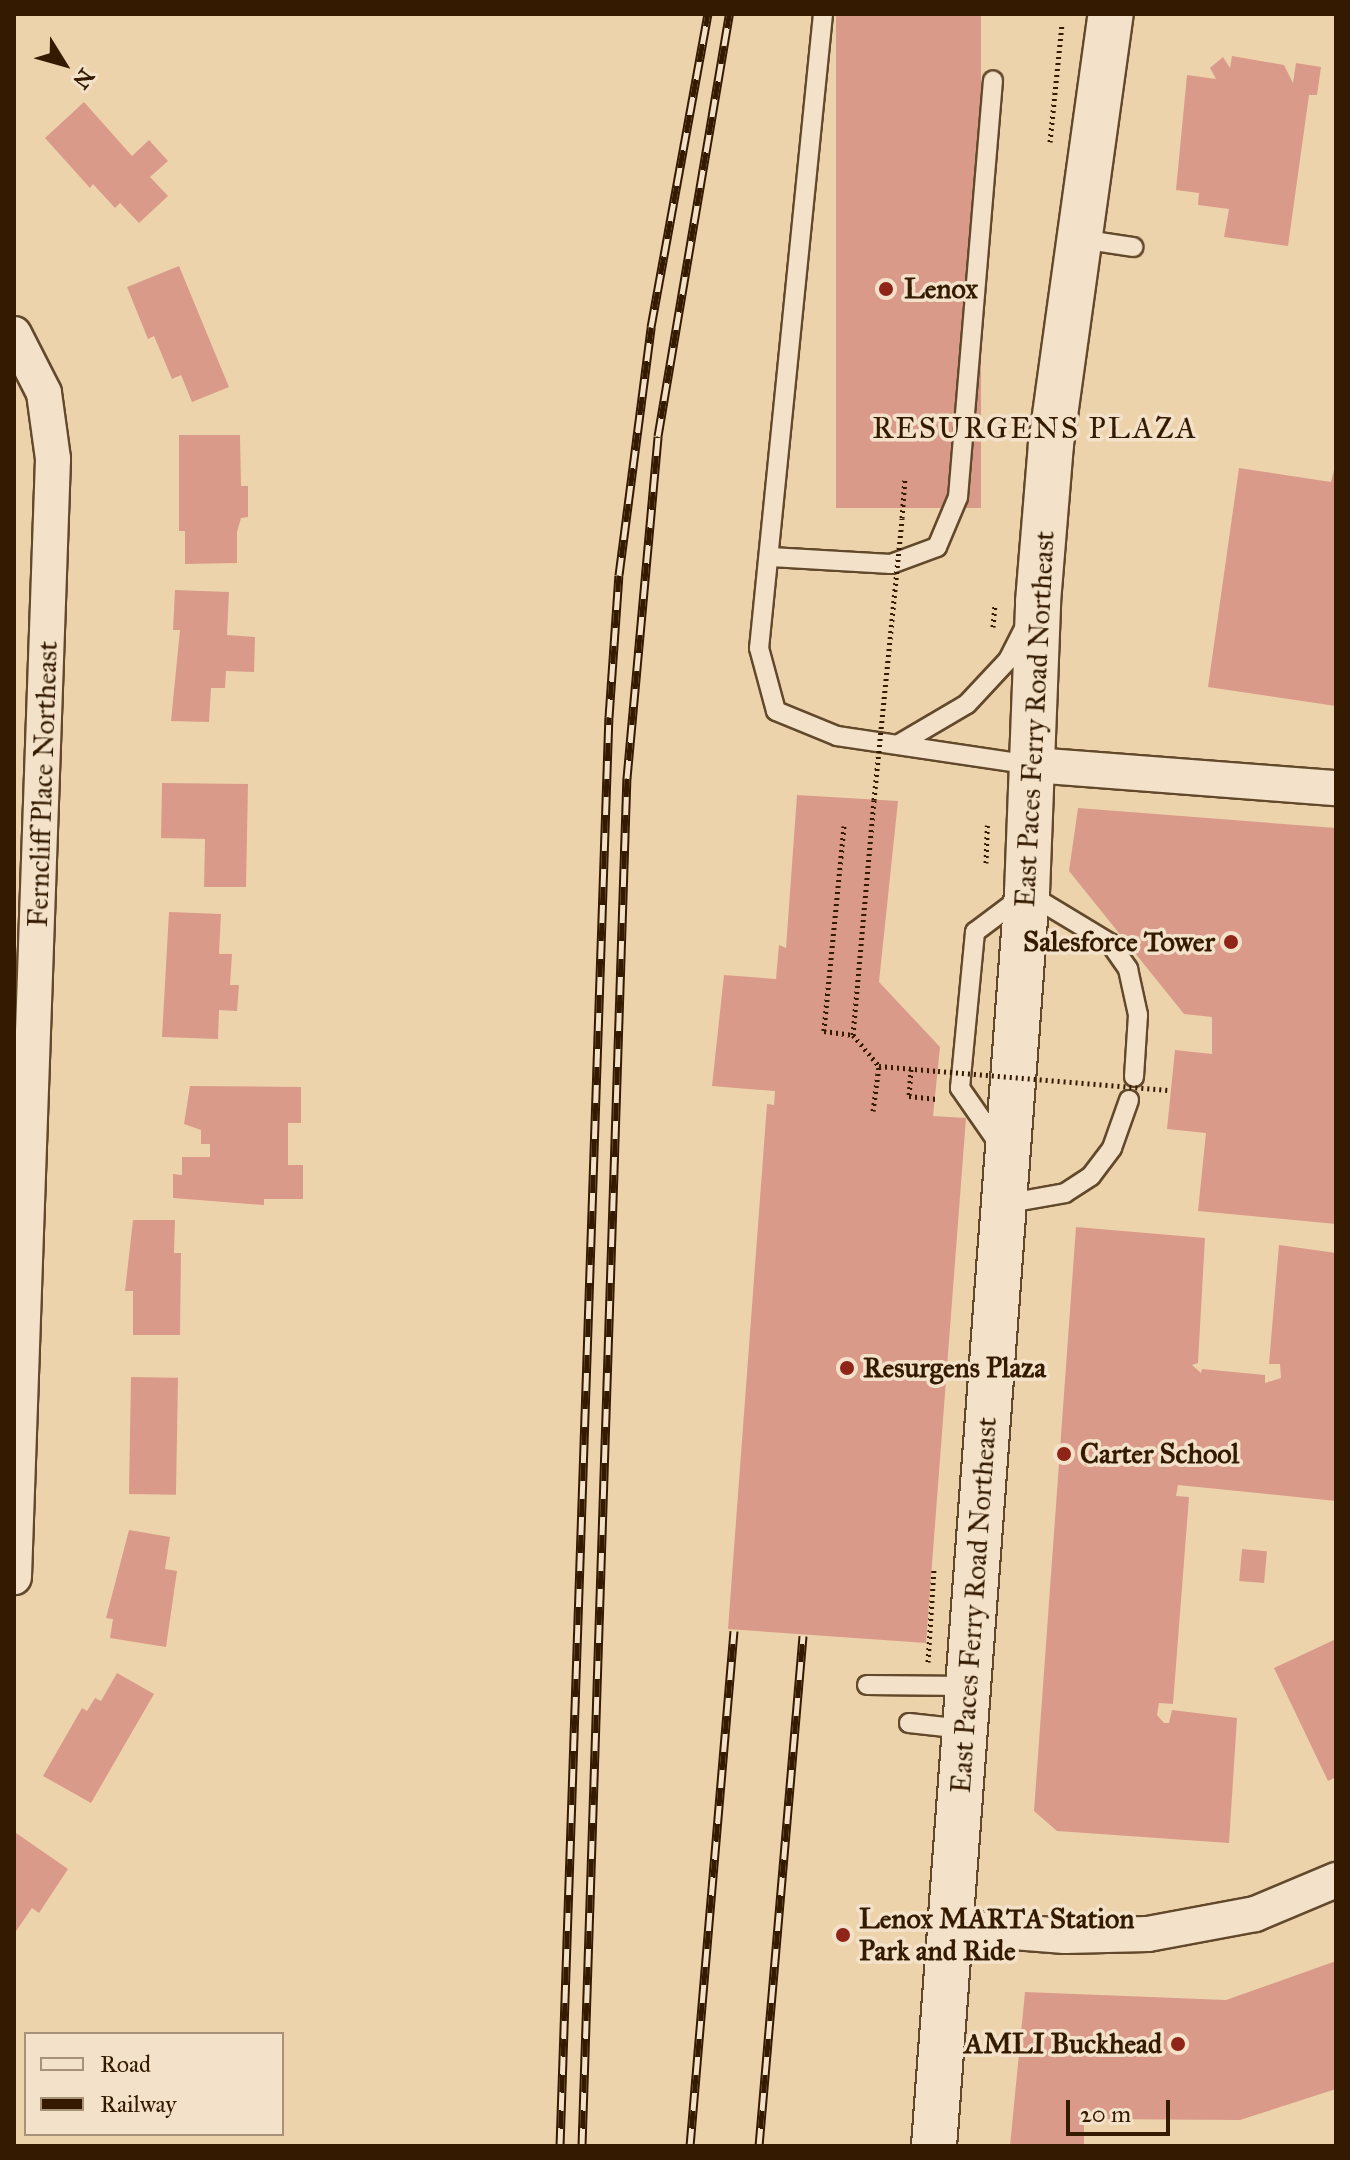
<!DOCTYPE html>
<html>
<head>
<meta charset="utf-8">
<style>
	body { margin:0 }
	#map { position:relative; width:1350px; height:2160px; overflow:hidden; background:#edd3ac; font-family:"IM FELL Great Primer",serif }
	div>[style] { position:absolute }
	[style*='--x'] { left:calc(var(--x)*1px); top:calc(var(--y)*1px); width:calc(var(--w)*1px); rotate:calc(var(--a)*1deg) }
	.building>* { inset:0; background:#da9a89; transform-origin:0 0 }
	.path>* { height:5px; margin-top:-2.5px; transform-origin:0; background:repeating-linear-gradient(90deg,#341b00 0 2px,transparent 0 6px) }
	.roads { filter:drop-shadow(2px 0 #62492b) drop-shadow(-2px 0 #62492b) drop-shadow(0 2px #62492b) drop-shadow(0 -2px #62492b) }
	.lane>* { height:18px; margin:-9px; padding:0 9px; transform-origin:9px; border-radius:9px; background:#f3e2c9 }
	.street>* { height:34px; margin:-17px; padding:0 17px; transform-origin:17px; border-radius:17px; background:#f3e2c9 }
	.secondary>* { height:44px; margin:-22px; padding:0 22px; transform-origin:22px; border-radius:22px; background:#f3e2c9 }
	.rail>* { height:9px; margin-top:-4.5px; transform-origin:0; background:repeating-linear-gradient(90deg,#f3e2c9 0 18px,#341b00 0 36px); box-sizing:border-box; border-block:2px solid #341b00 }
	.path-bridge>* { height:5px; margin-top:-2.5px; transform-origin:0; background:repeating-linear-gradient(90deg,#341b00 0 2px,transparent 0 6px) }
	.dots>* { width:22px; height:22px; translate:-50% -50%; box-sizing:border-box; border:4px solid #f3e2c9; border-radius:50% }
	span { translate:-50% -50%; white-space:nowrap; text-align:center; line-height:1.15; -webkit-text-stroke:7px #f3e2c9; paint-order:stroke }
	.poi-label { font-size:28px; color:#341b00; font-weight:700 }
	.left { translate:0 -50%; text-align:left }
	.right { translate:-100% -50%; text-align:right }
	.street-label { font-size:28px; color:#341b00 }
	.neighbourhood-label { font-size:30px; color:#341b00; letter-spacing:2px }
	.frame { position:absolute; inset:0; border:16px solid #341b00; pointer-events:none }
	.legend { position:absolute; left:24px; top:2032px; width:260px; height:104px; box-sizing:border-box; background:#f3e2c9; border:2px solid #a79279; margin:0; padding:10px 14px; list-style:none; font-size:24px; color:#341b00 }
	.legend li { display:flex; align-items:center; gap:16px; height:40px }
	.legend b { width:40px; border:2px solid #a79279 }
	.north { position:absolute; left:24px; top:24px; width:80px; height:80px; -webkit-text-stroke:6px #f3e2c9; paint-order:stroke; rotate:127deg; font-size:22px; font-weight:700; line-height:32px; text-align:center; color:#341b00 }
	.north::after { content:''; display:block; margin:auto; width:28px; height:36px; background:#341b00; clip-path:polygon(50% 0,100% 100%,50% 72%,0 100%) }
	.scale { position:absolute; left:1066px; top:2100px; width:104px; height:36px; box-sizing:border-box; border:4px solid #341b00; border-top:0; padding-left:10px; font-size:24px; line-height:28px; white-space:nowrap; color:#341b00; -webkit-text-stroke:6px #f3e2c9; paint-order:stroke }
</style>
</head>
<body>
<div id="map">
	<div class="building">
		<div style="left:836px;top:14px;width:145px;height:494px"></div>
		<div style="clip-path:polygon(1232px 56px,1284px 65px,1293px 83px,1296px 63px,1321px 67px,1317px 95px,1309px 95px,1288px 246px,1224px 237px,1229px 209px,1198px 205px,1199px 193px,1176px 190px,1187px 75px,1216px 79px,1210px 68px,1223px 57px,1230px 68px)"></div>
		<div style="clip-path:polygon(84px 102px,132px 156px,149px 140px,168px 161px,150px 177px,168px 196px,139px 223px,120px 203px,115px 208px,93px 184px,90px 188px,45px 138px)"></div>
		<div style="clip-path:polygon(179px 266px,229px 387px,192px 402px,181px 375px,172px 379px,154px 336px,148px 339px,127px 287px)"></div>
		<div style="clip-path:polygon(179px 435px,240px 435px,241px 486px,248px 486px,248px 517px,241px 518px,237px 532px,237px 563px,185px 564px,185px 531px,179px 531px)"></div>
		<div style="clip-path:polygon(1336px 462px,1336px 706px,1208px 687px,1239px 468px,1331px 482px)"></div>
		<div style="clip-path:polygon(175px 590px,229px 592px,227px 635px,255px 637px,254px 672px,226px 671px,225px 688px,211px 688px,209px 722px,171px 721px,180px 630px,173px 630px)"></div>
		<div style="clip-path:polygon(162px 783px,248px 784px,246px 887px,204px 887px,205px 839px,161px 838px)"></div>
		<div style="clip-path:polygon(797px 795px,898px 801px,879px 982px,940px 1047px,933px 1116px,966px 1118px,926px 1643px,728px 1629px,767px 1104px,774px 1105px,775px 1091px,712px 1086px,724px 975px,776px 979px,779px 945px,786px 948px)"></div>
		<div style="clip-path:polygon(1078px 808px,1336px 828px,1336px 1224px,1198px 1211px,1206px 1133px,1167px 1129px,1175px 1050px,1212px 1054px,1212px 1017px,1184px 1014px,1069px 871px)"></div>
		<div style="clip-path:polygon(169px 912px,221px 914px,219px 954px,232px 954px,230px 985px,239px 985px,237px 1011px,219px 1010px,218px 1039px,162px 1037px)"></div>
		<div style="clip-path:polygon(190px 1086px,301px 1087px,301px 1123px,288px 1123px,288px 1165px,303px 1165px,303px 1199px,264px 1199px,264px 1205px,173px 1198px,173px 1174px,182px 1175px,182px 1157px,210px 1157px,210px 1144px,201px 1144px,201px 1130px,184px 1124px)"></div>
		<div style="clip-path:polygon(133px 1220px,175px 1220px,174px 1253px,181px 1253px,180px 1335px,133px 1335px,133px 1291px,125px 1291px)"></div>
		<div style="clip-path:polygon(1076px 1227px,1205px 1238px,1198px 1363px,1192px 1365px,1201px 1373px,1202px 1369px,1265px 1375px,1265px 1383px,1281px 1378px,1280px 1364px,1269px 1364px,1279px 1245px,1336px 1253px,1336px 1501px,1178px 1485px,1176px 1496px,1189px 1497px,1173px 1704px,1159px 1703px,1157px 1715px,1164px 1723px,1169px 1723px,1172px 1710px,1237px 1718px,1229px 1843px,1057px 1831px,1034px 1811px)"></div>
		<div style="left:131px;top:1377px;width:47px;height:117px;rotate:1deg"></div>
		<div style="clip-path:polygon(129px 1530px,170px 1537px,165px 1569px,177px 1571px,166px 1647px,110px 1638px,113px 1619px,106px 1618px)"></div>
		<div style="left:1242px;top:1549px;width:25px;height:32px;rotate:5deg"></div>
		<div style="clip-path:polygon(1336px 1639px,1336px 1777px,1328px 1781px,1274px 1668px)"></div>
		<div style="clip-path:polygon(117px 1673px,154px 1694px,91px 1803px,43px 1776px,82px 1708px,87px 1711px,95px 1698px,101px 1701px)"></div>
		<div style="clip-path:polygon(16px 1833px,68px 1869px,39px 1913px,32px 1908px,14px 1934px)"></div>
		<div style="clip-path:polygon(1336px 1961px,1336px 2089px,1240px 2120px,1084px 2119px,1084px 2146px,1010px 2146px,1025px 1992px,1226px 2000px)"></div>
	</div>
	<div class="path">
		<div style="--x:1050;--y:142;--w:119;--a:-84.2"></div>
		<div style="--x:902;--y:518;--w:40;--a:-85.7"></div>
		<div style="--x:993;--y:627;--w:22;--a:-85"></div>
		<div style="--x:844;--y:826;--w:206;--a:95.6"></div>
		<div style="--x:824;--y:1031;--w:29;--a:8"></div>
		<div style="--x:853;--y:1035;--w:40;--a:50"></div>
		<div style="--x:879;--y:1066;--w:59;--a:4.8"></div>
		<div style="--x:986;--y:863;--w:38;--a:-88"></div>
		<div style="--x:853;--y:1035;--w:236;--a:-84.9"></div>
		<div style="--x:911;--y:1069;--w:27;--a:94"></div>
		<div style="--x:909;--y:1096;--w:28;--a:6"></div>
		<div style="--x:873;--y:1111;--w:45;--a:-82.4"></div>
		<div style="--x:928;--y:1662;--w:94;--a:-86.3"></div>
	</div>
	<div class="roads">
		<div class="lane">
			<div style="--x:823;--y:14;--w:637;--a:95.76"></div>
			<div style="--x:759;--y:648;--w:65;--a:74.9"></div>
			<div style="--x:776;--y:711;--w:66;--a:22.3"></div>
			<div style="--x:837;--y:736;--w:196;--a:8.5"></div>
			<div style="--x:1080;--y:239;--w:54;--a:8.6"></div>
			<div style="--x:771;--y:557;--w:120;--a:3.3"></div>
			<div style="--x:891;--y:564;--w:49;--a:-20.3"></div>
			<div style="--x:937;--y:547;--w:54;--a:-67.2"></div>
			<div style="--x:958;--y:497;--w:418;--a:-85.2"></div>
			<div style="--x:899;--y:744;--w:79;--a:-30.5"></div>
			<div style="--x:967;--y:704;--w:60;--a:-47"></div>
			<div style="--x:1008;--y:660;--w:38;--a:-63"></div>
			<div style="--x:1001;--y:1147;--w:72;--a:-124.8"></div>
			<div style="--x:960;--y:1088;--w:157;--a:-84.5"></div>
			<div style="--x:975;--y:932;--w:65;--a:-36.9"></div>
			<div style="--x:1027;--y:893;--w:97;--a:31.1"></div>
			<div style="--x:1110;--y:943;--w:32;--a:55"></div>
			<div style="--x:1128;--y:969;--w:47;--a:77.7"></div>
			<div style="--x:1138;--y:1015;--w:62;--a:93.7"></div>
			<div style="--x:1004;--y:1204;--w:62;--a:-10.2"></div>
			<div style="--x:1065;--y:1193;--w:31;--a:-33"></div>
			<div style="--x:1091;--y:1176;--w:35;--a:-53"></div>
			<div style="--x:1112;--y:1148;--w:51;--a:-70.5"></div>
			<div style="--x:867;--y:1685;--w:101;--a:0.6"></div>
			<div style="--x:909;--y:1723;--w:55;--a:6.2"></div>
		</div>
		<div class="street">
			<div style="--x:14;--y:334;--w:66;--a:63"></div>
			<div style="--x:44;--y:393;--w:67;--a:82.2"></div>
			<div style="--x:53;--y:459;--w:1119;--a:92"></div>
			<div style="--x:1034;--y:765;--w:303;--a:4.4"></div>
			<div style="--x:950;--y:1927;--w:115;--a:4.5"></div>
			<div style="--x:1065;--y:1936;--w:83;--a:-1.4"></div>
			<div style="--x:1148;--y:1934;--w:109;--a:-10.6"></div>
			<div style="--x:1255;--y:1914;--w:88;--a:-22.8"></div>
		</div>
		<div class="secondary">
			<div style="--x:934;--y:2146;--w:1256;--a:-85.76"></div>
			<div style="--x:1027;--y:893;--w:291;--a:-87.8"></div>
			<div style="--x:1038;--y:602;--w:159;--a:-85.3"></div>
			<div style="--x:1051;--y:444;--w:434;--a:-82.1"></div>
		</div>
	</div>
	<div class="rail">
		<div style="--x:560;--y:2146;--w:1430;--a:-88.04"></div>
		<div style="--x:609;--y:717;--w:142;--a:-86"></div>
		<div style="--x:619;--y:575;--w:250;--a:-82.6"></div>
		<div style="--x:651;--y:327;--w:318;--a:-79.7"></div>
		<div style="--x:582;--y:2146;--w:1369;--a:-88.12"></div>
		<div style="--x:627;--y:778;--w:343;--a:-84.8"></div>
		<div style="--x:658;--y:436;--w:428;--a:-80.4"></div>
		<div style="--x:690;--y:2146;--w:517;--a:-85.12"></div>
		<div style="--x:759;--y:2146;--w:512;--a:-85.07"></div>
	</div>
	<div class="path-bridge">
		<div style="--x:874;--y:800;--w:283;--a:-84.3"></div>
		<div style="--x:938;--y:1071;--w:234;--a:4.7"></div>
	</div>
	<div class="dots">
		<div style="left:886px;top:289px;background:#8f2418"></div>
		<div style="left:1231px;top:942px;background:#8f2418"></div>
		<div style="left:847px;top:1368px;background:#8f2418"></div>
		<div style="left:1064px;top:1454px;background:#8f2418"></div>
		<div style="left:843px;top:1935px;background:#8f2418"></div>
		<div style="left:1178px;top:2044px;background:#8f2418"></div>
	</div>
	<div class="poi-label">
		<span class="left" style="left:904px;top:289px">Lenox</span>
		<span class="right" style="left:1215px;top:942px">Salesforce Tower</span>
		<span class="left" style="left:863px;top:1368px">Resurgens Plaza</span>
		<span class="left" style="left:1080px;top:1454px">Carter School</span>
		<span class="left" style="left:859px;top:1935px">Lenox MARTA Station<br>Park and Ride</span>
		<span class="right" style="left:1162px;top:2044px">AMLI Buckhead</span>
	</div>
	<div class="street-label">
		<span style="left:1035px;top:719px;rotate:-87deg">East Paces Ferry Road Northeast</span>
		<span style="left:43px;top:784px;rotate:-88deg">Ferncliff Place Northeast</span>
		<span style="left:974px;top:1605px;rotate:-86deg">East Paces Ferry Road Northeast</span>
	</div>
	<div class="neighbourhood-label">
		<span style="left:1035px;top:428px">RESURGENS PLAZA</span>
	</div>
	<div class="frame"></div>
	<ul class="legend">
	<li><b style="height:10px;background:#f3e2c9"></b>Road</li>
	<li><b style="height:10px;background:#341b00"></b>Railway</li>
	</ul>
	<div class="north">N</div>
	<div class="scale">20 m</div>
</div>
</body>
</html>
